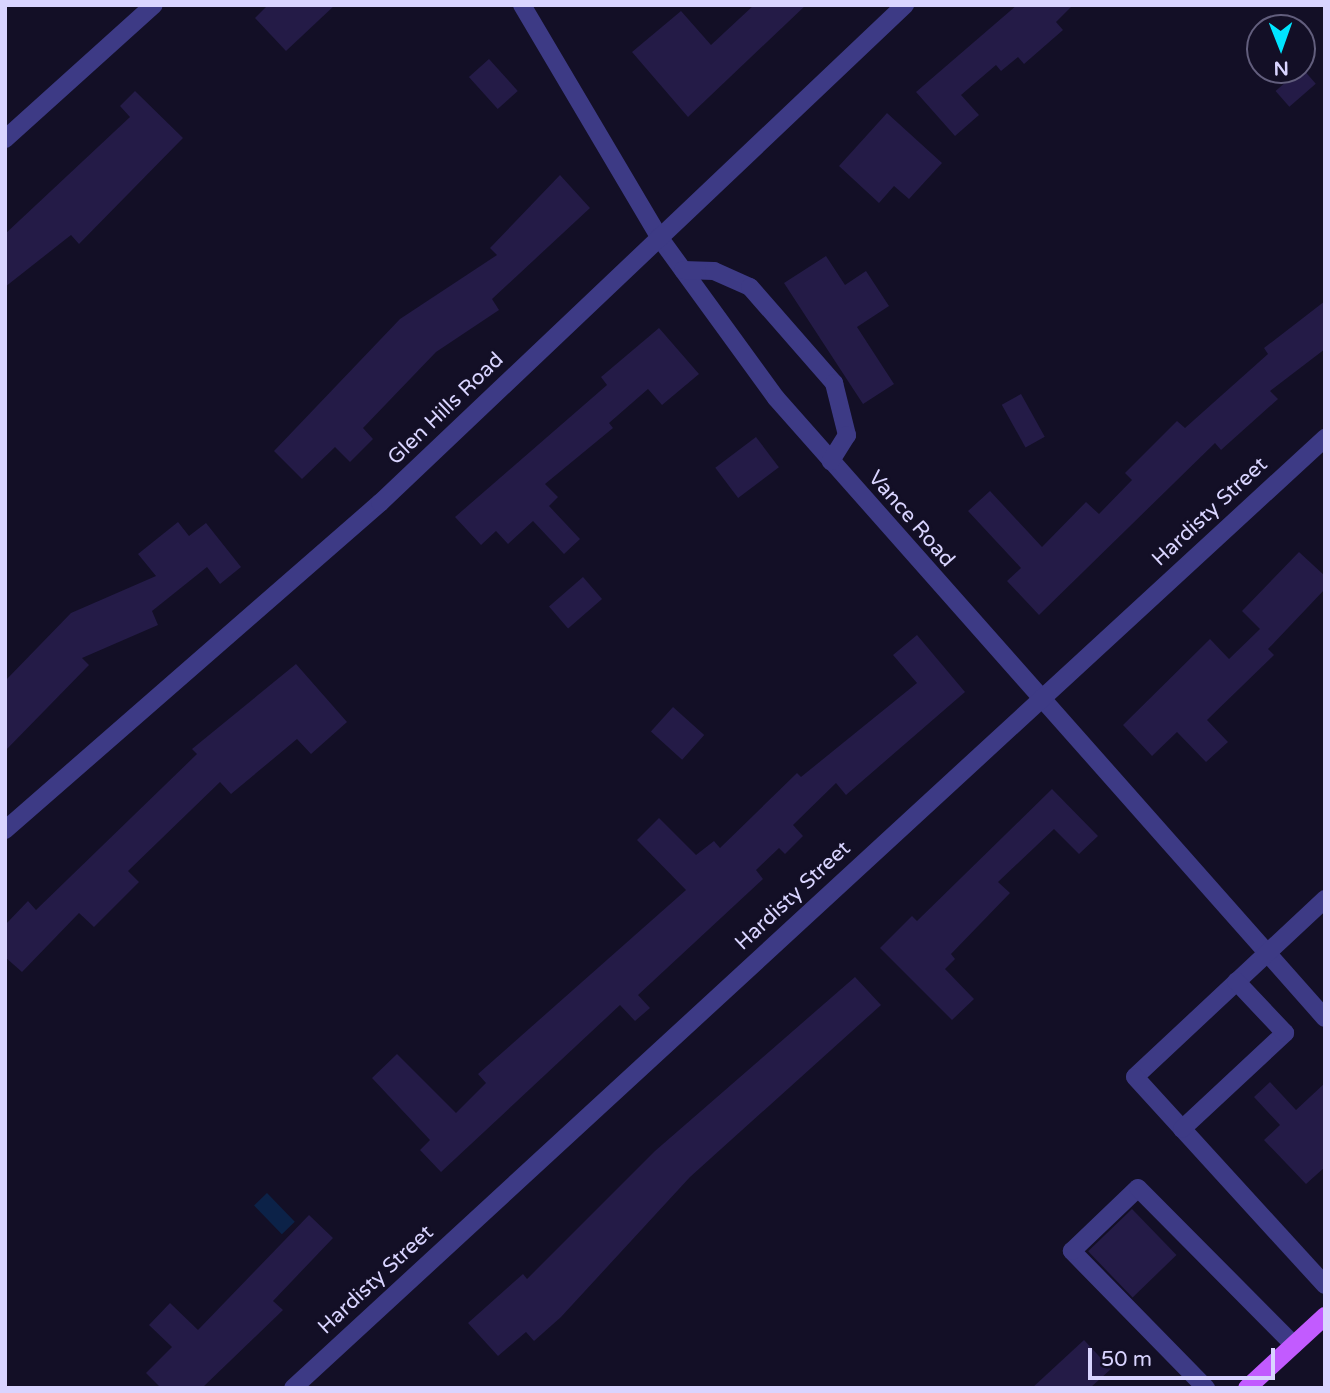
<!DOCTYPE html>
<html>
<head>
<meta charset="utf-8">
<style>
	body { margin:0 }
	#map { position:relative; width:1330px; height:1393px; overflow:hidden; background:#130f26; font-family:"Varela Round",sans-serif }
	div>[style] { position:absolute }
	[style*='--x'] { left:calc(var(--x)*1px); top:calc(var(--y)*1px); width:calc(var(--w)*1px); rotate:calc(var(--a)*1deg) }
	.water>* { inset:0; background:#0c2248; transform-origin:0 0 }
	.building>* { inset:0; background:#241b47; transform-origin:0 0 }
	.minor>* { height:18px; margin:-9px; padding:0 9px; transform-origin:9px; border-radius:9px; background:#3d3a85 }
	.major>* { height:18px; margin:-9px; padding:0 9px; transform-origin:9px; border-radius:9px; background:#c25bff }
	span { translate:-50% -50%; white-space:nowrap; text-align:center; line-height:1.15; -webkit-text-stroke:6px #130f26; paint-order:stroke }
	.street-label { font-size:21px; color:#d9d4ff }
	.frame { position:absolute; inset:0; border:7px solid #d9d4ff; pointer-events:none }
	.north { position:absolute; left:1246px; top:14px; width:70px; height:70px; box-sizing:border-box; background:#130f26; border:2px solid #625e7d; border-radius:50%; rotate:179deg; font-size:19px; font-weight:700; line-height:28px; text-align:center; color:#d9d4ff }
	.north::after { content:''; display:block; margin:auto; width:24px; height:32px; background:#00e5ff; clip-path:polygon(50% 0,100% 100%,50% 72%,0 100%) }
	.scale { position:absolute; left:1088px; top:1348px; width:187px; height:32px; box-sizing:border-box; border:4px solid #d9d4ff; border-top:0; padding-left:9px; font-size:21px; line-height:24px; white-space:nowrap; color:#d9d4ff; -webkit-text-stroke:5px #130f26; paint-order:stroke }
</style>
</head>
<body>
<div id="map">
	<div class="water">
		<div style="left:267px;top:1193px;width:40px;height:18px;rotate:46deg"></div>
	</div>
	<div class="building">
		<div style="clip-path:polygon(268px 5px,335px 5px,286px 51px,255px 18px)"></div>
		<div style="clip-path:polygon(754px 5px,806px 5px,688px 117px,632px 52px,681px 11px,711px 45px)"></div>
		<div style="clip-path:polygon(1017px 5px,1073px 5px,1056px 22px,1063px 30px,1024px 64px,1018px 57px,1001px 71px,996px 65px,961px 95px,979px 115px,955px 136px,916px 92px)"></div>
		<div style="left:489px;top:59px;width:43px;height:27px;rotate:48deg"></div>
		<div style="left:1302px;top:68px;width:21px;height:35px;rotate:49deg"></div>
		<div style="clip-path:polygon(135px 91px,183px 138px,79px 244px,71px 235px,5px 287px,5px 234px,130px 117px,120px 106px)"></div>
		<div style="clip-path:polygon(887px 113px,942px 163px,909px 199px,894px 186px,879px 203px,839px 166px)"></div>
		<div style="clip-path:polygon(560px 175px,590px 208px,492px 299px,499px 310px,436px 352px,363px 428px,373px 439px,350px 462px,335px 447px,302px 479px,274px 451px,400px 319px,497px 255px,490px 248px)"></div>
		<div style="clip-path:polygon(826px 256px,845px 285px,866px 271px,889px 306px,857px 327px,894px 384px,863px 404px,784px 283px)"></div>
		<div style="clip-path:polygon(1325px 301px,1325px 349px,1270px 391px,1278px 399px,1221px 450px,1215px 443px,1039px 615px,1007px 581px,1021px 568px,968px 511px,990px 491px,1042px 547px,1086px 502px,1099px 514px,1132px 480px,1125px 473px,1177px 421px,1185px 428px,1268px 354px,1264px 348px)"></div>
		<div style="clip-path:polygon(659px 328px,699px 374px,662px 405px,648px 389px,609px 423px,613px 428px,545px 484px,558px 497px,549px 506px,580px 539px,564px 554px,533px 521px,508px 544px,496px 531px,481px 545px,455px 517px,607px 385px,601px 377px)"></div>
		<div style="left:1021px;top:394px;width:49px;height:22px;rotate:61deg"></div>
		<div style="left:756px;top:437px;width:38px;height:51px;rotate:53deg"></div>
		<div style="clip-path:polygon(178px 522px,189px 536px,206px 523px,241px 567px,220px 584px,207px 567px,152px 611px,158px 625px,82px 658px,89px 665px,5px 751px,5px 681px,71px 613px,156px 576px,138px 554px)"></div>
		<div style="clip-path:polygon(1299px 552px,1325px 576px,1325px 589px,1268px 649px,1274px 655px,1207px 720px,1228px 742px,1206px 762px,1177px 732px,1152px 756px,1123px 725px,1210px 639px,1229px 659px,1260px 629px,1242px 611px)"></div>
		<div style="left:583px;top:577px;width:29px;height:45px;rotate:49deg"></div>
		<div style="clip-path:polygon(917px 635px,965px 692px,846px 795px,836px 783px,793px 825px,803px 836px,785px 854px,779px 848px,756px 870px,763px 879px,638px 995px,650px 1008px,635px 1021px,620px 1005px,441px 1172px,420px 1150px,430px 1140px,372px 1078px,397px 1054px,456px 1113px,486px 1083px,478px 1074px,686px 890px,637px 840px,659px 818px,696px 855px,714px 841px,720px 848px,797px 773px,801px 777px,917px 683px,893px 655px)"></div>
		<div style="clip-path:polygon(296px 664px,347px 722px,311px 754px,297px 739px,231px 794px,220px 782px,128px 871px,139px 882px,94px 927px,79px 913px,22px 972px,5px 957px,5px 925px,28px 901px,36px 910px,197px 754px,192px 749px)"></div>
		<div style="left:673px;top:707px;width:42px;height:33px;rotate:42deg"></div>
		<div style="clip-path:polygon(1052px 789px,1098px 836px,1079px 854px,1054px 829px,998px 882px,1010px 893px,951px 954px,955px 959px,945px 969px,974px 999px,952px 1020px,880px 948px,912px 916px,917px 921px)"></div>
		<div style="clip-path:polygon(855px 977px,881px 1005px,690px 1177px,561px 1317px,534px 1341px,526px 1332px,498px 1356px,468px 1323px,523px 1274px,527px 1279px,655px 1151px)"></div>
		<div style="clip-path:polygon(1270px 1082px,1296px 1110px,1325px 1083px,1325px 1167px,1306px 1184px,1264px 1140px,1280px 1125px,1254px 1097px)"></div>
		<div style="left:1132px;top:1209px;width:64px;height:61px;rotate:46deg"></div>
		<div style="clip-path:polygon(309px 1215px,333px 1238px,273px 1301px,283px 1310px,202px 1388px,161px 1388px,146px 1373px,172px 1347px,149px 1325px,170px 1303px,198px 1330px)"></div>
		<div style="clip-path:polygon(1084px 1340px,1111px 1369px,1090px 1388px,1032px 1388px)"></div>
	</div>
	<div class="minor">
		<div style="--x:522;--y:5;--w:269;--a:59.4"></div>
		<div style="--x:659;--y:237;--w:199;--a:54"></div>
		<div style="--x:776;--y:398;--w:828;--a:48.48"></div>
		<div style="--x:5;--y:139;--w:200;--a:-42"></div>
		<div style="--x:683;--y:270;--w:31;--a:2"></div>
		<div style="--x:714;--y:271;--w:39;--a:24"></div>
		<div style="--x:750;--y:287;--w:128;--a:48.8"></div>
		<div style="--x:834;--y:383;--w:54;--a:76"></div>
		<div style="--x:847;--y:435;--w:31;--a:122"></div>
		<div style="--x:5;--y:830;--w:498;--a:-41.1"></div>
		<div style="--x:380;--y:503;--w:724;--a:-43.49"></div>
		<div style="--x:1325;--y:899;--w:260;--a:136.9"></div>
		<div style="--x:1135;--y:1077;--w:282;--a:47.6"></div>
		<div style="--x:1182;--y:1129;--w:141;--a:-43"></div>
		<div style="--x:1285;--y:1033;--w:71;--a:-133.3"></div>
		<div style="--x:293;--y:1388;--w:1403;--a:-42.63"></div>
		<div style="--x:1206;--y:1388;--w:192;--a:-134.4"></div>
		<div style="--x:1072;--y:1251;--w:91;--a:-43.7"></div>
		<div style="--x:1138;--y:1188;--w:221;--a:45.2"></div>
	</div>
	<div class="major">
		<div style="--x:1247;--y:1388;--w:106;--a:-42.7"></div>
	</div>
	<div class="street-label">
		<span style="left:446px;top:409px;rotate:-44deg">Glen Hills Road</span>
		<span style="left:1210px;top:512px;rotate:-43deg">Hardisty Street</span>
		<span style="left:911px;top:519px;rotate:49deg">Vance Road</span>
		<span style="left:793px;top:896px;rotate:-43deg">Hardisty Street</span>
		<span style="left:376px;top:1280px;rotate:-43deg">Hardisty Street</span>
	</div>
	<div class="frame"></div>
	<div class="north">N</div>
	<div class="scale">50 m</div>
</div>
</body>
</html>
